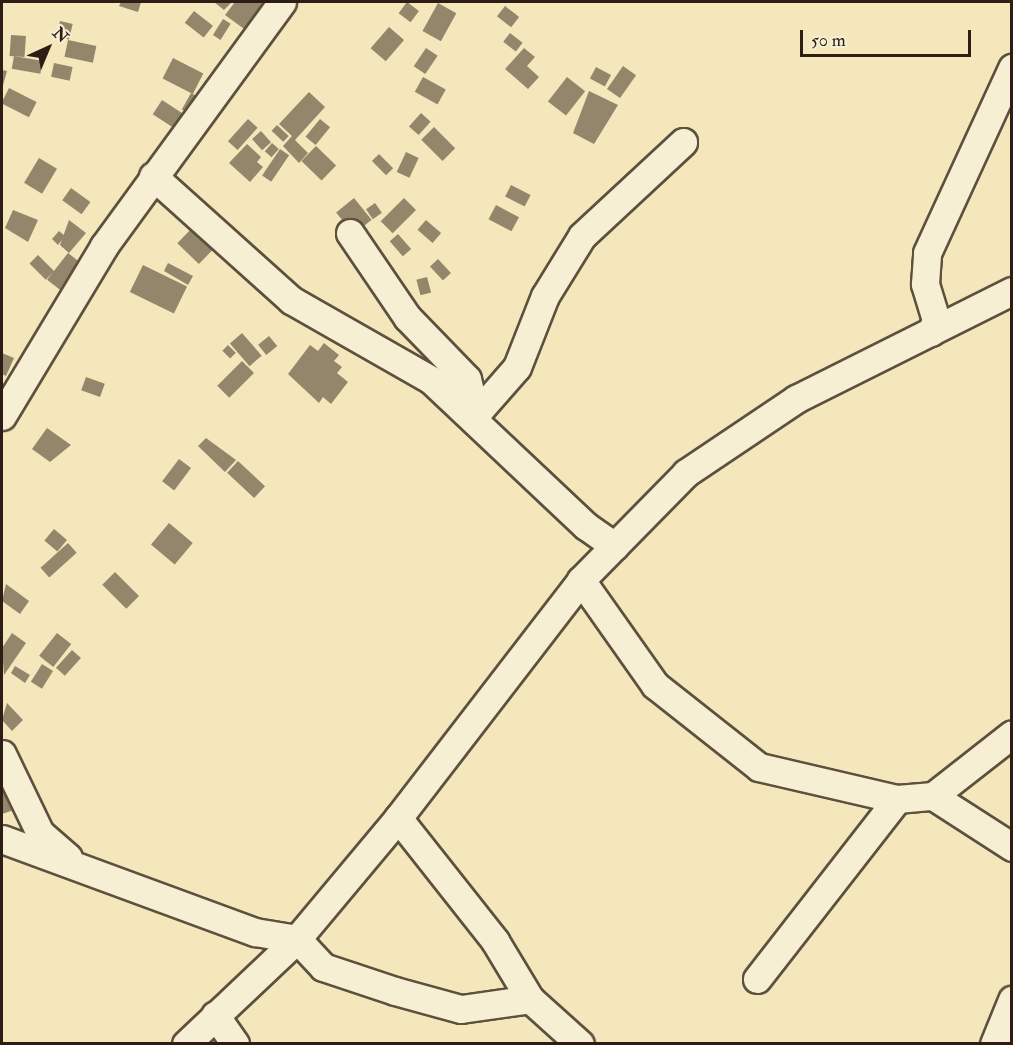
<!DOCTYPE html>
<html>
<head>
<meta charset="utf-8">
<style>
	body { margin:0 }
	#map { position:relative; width:1013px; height:1045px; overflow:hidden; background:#f3e7bb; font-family:"IM FELL Double Pica",serif }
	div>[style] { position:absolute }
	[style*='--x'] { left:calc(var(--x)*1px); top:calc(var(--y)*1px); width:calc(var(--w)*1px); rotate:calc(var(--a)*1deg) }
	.building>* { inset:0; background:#94866b; transform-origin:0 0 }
	.roads { filter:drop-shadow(2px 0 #5e503e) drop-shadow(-2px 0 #5e503e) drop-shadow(0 2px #5e503e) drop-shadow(0 -2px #5e503e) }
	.minor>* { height:27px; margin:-13.5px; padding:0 13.5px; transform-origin:13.5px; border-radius:13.5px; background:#f7efd3 }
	span { translate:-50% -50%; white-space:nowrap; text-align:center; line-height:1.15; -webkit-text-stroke:4.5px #f7efd3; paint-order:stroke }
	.frame { position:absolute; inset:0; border:3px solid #2d1d14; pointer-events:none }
	.north { position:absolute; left:18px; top:18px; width:60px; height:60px; -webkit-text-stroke:4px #f7efd3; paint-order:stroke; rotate:44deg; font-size:16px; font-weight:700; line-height:24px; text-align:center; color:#2d1d14 }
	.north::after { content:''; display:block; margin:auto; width:21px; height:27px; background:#2d1d14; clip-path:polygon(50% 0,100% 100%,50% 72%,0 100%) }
	.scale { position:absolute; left:800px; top:30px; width:171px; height:27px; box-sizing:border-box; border:3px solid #2d1d14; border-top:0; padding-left:8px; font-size:18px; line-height:21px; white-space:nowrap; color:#2d1d14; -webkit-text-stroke:4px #f7efd3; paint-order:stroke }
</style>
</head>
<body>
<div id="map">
	<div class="building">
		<div style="clip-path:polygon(121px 2px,141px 2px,138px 12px,119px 6px)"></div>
		<div style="clip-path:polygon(214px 2px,232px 2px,224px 10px)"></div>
		<div style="clip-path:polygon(235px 2px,276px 2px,247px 31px,225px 15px)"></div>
		<div style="left:407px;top:2px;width:15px;height:14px;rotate:37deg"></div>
		<div style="left:438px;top:3px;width:21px;height:32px;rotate:29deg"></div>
		<div style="left:505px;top:6px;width:18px;height:13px;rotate:38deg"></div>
		<div style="left:194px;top:11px;width:24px;height:15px;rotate:38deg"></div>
		<div style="left:223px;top:19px;width:9px;height:19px;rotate:32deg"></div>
		<div style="left:60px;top:21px;width:13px;height:16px;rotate:13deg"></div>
		<div style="left:389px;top:27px;width:20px;height:28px;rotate:41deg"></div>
		<div style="left:510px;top:33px;width:16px;height:11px;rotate:38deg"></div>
		<div style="left:11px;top:35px;width:15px;height:21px;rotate:4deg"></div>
		<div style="left:68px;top:40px;width:29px;height:17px;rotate:12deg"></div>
		<div style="left:426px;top:48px;width:14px;height:22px;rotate:34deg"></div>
		<div style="clip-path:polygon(524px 48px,535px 57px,527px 66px,539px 77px,528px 89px,505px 69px)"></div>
		<div style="left:14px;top:56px;width:29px;height:13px;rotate:10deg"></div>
		<div style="left:173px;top:58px;width:34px;height:23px;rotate:27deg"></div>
		<div style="left:54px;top:63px;width:19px;height:14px;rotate:12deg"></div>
		<div style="left:623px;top:66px;width:16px;height:28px;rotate:35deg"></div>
		<div style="left:596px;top:67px;width:17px;height:13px;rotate:28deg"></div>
		<div style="clip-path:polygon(2px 70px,7px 71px,2px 89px)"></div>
		<div style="left:423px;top:77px;width:26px;height:17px;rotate:29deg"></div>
		<div style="left:567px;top:77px;width:23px;height:31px;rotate:38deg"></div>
		<div style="left:9px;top:88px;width:31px;height:17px;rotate:27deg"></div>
		<div style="clip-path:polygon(589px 91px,618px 105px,594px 144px,573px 133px)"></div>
		<div style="clip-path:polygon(309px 92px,325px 107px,295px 140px,308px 153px,299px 163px,283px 146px,292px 136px,279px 124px)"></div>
		<div style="left:191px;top:93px;width:10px;height:19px;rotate:29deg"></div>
		<div style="left:162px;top:100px;width:27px;height:17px;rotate:33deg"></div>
		<div style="left:421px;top:113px;width:13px;height:18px;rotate:42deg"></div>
		<div style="left:248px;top:119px;width:13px;height:30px;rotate:42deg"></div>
		<div style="left:320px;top:119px;width:13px;height:23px;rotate:39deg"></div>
		<div style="left:277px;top:125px;width:16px;height:8px;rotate:43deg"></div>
		<div style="left:434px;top:127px;width:30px;height:18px;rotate:45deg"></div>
		<div style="left:261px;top:131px;width:15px;height:12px;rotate:48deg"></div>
		<div style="left:272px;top:143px;width:9px;height:11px;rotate:41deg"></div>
		<div style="clip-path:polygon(247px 144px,261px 157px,257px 162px,263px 167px,250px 182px,229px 163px)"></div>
		<div style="left:316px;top:146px;width:28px;height:21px;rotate:44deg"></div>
		<div style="left:280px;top:149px;width:11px;height:32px;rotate:34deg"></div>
		<div style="left:406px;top:152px;width:14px;height:22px;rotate:25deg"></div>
		<div style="left:379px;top:154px;width:20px;height:10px;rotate:45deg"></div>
		<div style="left:39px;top:158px;width:21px;height:29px;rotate:31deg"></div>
		<div style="left:511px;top:185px;width:22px;height:13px;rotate:27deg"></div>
		<div style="left:71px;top:188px;width:24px;height:15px;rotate:36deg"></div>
		<div style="left:354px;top:198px;width:28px;height:23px;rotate:51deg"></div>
		<div style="left:404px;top:198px;width:17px;height:33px;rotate:45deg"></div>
		<div style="left:375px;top:203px;width:12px;height:11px;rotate:55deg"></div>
		<div style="left:496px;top:205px;width:26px;height:16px;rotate:28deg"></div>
		<div style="clip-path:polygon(13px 210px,38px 220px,28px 242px,5px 228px)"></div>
		<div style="clip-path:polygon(69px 220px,86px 233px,69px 253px,60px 245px)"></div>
		<div style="left:426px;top:220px;width:20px;height:13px;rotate:41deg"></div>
		<div style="left:194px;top:226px;width:30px;height:24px;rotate:44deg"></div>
		<div style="clip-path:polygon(59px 231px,65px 236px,58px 245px,52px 239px)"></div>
		<div style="left:398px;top:234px;width:20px;height:11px;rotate:49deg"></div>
		<div style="left:68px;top:253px;width:18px;height:34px;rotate:38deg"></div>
		<div style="left:38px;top:255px;width:23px;height:12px;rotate:45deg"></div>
		<div style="left:438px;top:259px;width:19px;height:11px;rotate:47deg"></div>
		<div style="clip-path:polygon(168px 263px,193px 276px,188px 285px,164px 271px)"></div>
		<div style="left:143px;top:265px;width:49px;height:30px;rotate:26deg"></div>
		<div style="left:427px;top:277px;width:16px;height:11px;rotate:75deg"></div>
		<div style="left:242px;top:333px;width:30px;height:16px;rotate:49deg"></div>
		<div style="left:269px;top:336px;width:13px;height:14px;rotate:51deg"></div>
		<div style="clip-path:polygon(324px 343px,339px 355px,334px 361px,342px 367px,337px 373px,348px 382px,331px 404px,323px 397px,319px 403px,288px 374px,310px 345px,318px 351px)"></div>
		<div style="left:228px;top:345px;width:11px;height:8px;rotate:45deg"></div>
		<div style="clip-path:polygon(2px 353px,14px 358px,6px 376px,2px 374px)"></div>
		<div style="left:242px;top:361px;width:17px;height:35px;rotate:45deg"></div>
		<div style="left:86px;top:377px;width:20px;height:14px;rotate:20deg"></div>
		<div style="clip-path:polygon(47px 428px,71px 445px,50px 462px,32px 449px)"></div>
		<div style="clip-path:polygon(206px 438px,236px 460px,225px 472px,198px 446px)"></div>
		<div style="left:179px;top:459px;width:15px;height:28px;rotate:37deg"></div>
		<div style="left:238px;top:461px;width:37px;height:16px;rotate:43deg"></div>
		<div style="left:169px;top:523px;width:31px;height:28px;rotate:40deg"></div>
		<div style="left:54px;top:529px;width:17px;height:15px;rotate:40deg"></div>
		<div style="left:68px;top:543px;width:13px;height:37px;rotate:48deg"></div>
		<div style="left:115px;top:572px;width:34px;height:18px;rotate:45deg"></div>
		<div style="clip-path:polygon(6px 584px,29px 601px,20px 614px,2px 601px)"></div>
		<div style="clip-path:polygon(12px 633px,26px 643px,4px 675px,2px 648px)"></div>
		<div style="left:57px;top:633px;width:18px;height:29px;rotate:38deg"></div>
		<div style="left:72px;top:650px;width:12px;height:24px;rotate:42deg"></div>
		<div style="left:42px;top:664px;width:13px;height:21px;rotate:32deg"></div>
		<div style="clip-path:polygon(15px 666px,30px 675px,25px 683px,11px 673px)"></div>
		<div style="clip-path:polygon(7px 703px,23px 720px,12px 731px,2px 720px)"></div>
		<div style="clip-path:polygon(2px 761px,17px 809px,2px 814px)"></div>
	</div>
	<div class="roads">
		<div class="minor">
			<div style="--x:153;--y:176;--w:186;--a:41.9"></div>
			<div style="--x:291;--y:300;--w:161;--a:29.7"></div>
			<div style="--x:431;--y:380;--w:213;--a:43.3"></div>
			<div style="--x:586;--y:526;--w:35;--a:35"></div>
			<div style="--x:350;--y:233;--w:102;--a:55.8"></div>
			<div style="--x:407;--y:317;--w:86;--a:45.9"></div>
			<div style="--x:467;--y:379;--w:42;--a:76.3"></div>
			<div style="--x:931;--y:332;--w:13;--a:-67"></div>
			<div style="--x:936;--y:320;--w:38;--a:-107"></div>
			<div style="--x:925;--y:284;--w:31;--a:-86"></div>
			<div style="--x:927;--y:253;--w:204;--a:-65.3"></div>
			<div style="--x:476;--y:414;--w:62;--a:-48.9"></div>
			<div style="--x:517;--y:367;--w:76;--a:-68.5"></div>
			<div style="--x:545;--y:296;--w:70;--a:-58.3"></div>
			<div style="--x:582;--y:236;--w:138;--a:-42.9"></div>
			<div style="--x:2;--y:416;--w:198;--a:-59"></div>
			<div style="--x:104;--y:246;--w:302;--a:-53.9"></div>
			<div style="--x:581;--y:580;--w:128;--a:54.8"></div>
			<div style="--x:655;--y:685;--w:132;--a:38.3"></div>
			<div style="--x:759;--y:767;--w:142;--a:13.1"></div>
			<div style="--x:897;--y:799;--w:36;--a:-5"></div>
			<div style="--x:933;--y:796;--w:94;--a:32.8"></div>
			<div style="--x:2;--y:754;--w:88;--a:64.3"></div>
			<div style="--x:40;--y:833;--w:37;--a:41"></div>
			<div style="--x:933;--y:796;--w:100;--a:-38.1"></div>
			<div style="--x:398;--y:818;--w:157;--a:51.7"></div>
			<div style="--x:495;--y:941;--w:68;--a:58.9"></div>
			<div style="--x:530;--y:999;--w:67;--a:42"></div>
			<div style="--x:2;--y:839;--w:270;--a:20.2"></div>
			<div style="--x:255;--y:932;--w:43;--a:9.5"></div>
			<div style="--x:297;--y:939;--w:38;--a:47"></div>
			<div style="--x:323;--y:967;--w:76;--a:18.4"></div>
			<div style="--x:395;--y:991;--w:68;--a:15.3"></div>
			<div style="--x:461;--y:1009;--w:70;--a:-8.2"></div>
			<div style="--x:757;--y:979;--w:228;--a:-52.1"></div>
			<div style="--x:215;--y:1015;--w:35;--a:55"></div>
			<div style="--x:186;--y:1044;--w:153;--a:-43.4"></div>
			<div style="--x:297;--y:939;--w:158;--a:-50.1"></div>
			<div style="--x:398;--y:818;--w:300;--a:-52.4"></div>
			<div style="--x:581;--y:580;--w:150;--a:-45.5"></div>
			<div style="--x:686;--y:473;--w:133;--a:-33.9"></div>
			<div style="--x:796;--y:399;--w:241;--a:-26.6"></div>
			<div style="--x:994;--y:1044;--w:48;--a:-67.8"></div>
		</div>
	</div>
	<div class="frame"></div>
	<div class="north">N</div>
	<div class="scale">50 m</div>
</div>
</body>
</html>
